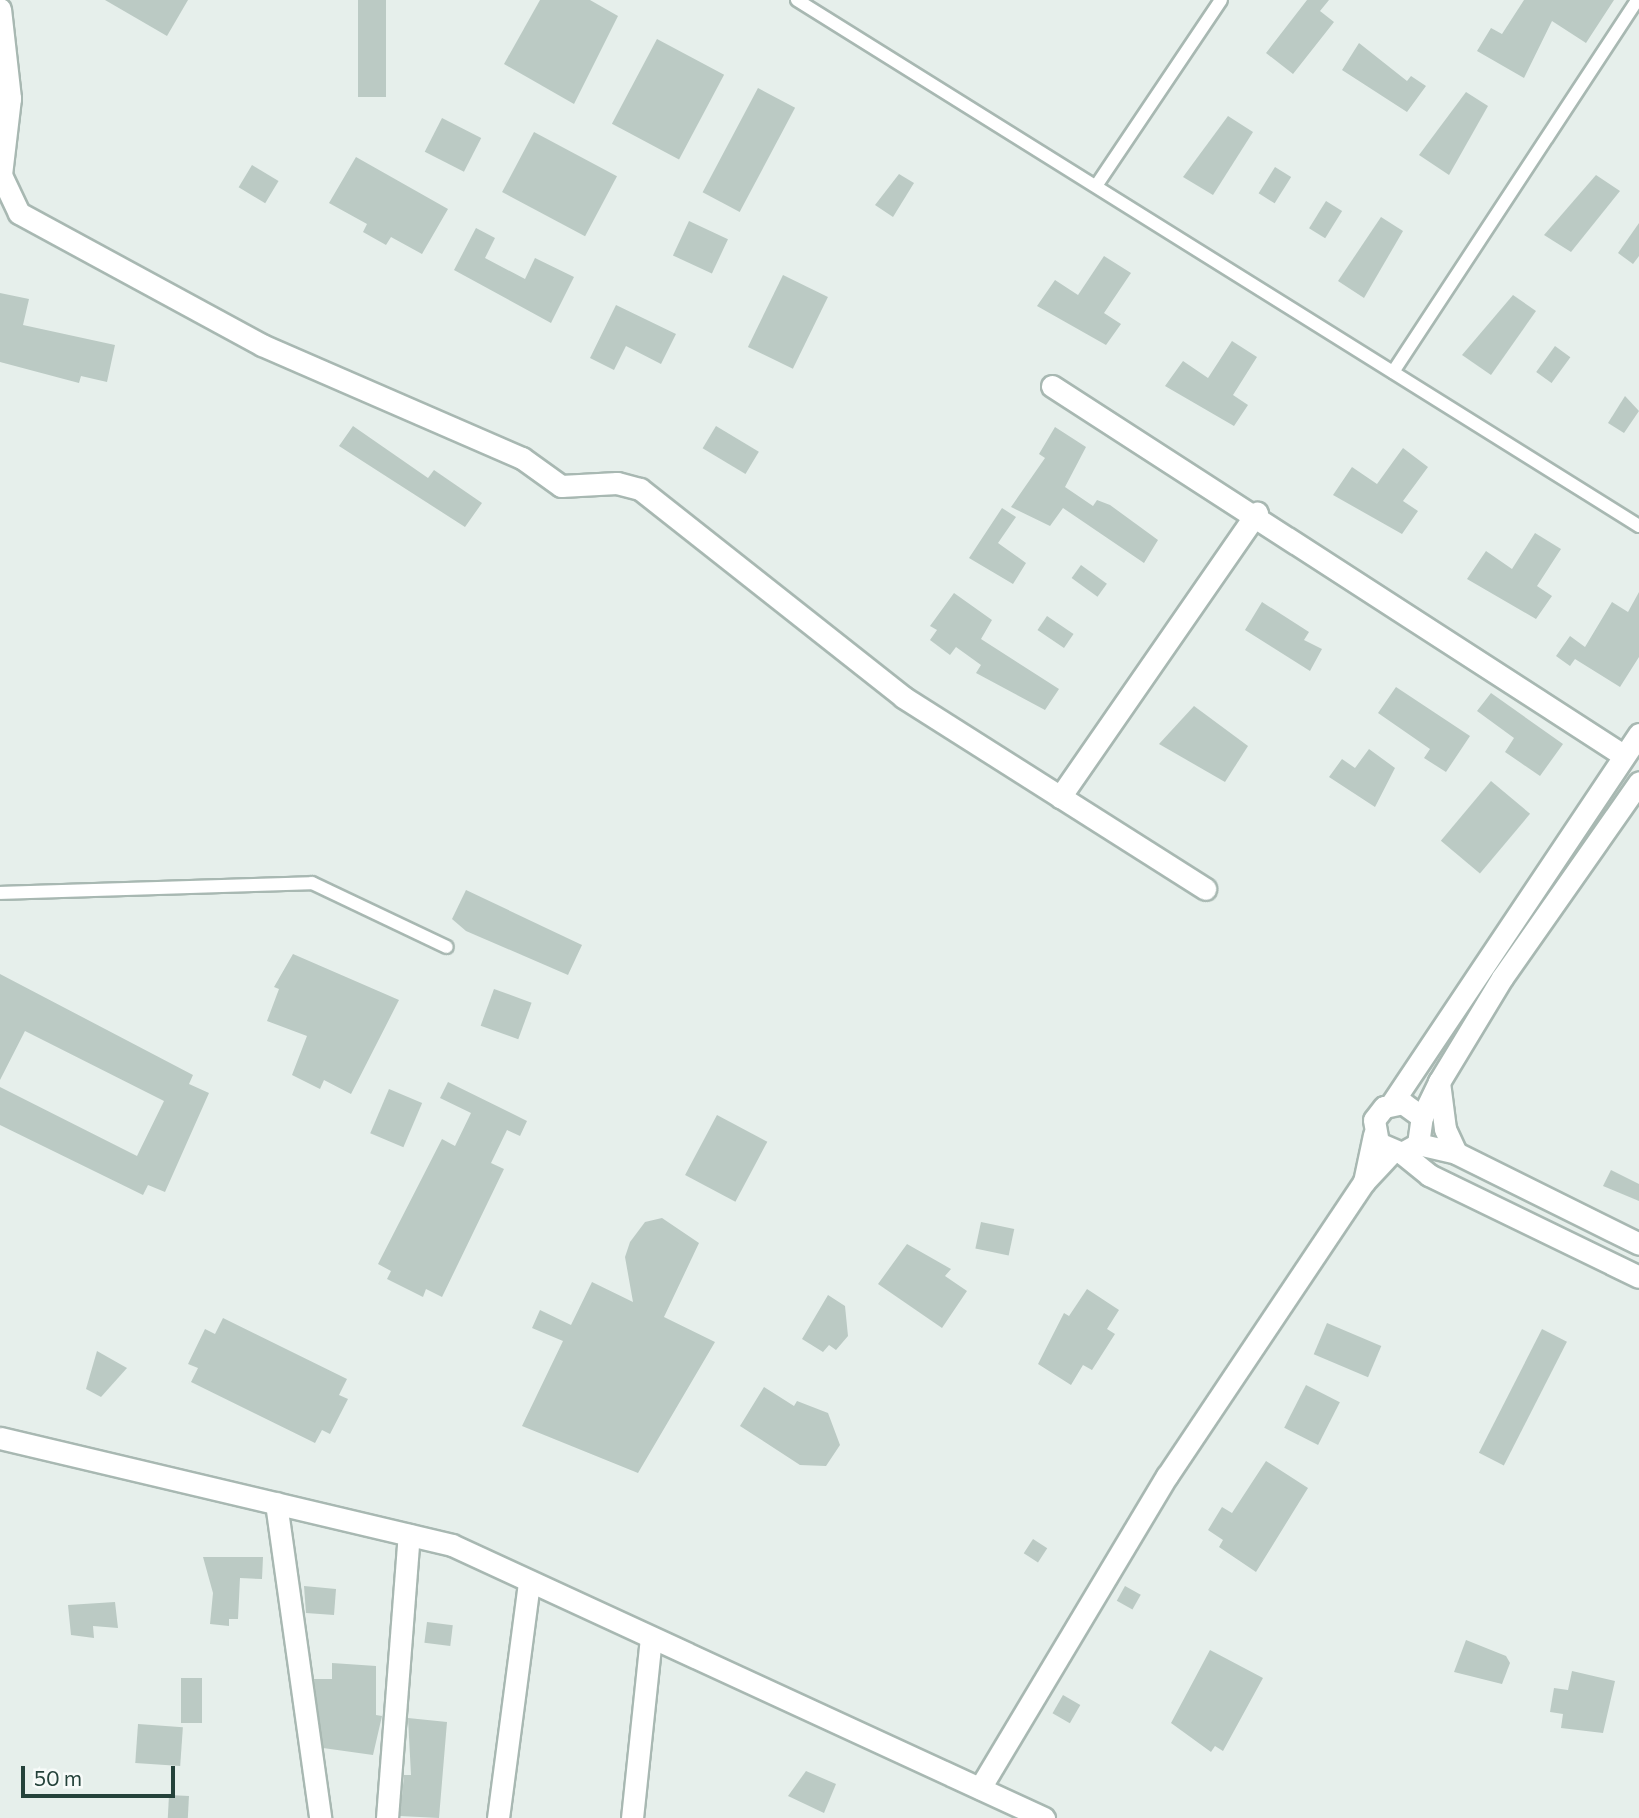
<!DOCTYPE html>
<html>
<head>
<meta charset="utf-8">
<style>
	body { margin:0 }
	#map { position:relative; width:1639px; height:1818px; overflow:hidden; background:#e6efeb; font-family:Commissioner,sans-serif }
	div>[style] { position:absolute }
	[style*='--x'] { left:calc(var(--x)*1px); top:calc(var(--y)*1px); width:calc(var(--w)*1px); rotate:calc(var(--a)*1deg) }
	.building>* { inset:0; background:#bbcac4; transform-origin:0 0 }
	.roads { filter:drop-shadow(2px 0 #a8b8b2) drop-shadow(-2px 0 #a8b8b2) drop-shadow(0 2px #a8b8b2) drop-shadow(0 -2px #a8b8b2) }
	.service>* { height:12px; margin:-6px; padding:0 6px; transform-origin:6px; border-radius:6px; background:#fff }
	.minor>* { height:21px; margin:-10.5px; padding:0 10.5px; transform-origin:10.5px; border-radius:10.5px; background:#fff }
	span { translate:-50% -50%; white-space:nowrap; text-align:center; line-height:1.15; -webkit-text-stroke:6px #f7fbf9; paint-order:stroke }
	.scale { position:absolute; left:21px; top:1766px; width:154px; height:32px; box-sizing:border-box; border:4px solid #24423a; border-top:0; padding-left:9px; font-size:21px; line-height:24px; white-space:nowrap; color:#24423a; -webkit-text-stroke:5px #f7fbf9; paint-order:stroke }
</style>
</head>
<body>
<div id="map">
	<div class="building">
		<div style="clip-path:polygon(105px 0,188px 0,167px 36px)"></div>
		<div style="left:358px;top:0;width:28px;height:97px"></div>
		<div style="clip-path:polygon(540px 0,590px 0,618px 16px,574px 104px,504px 64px)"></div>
		<div style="clip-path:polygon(1307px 0,1329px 0,1320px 11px,1334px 22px,1293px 74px,1266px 53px)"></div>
		<div style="clip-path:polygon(1524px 0,1614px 0,1586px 43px,1552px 21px,1524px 78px,1477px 51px,1491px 28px,1502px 34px)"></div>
		<div style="left:657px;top:39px;width:76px;height:96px;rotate:28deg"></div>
		<div style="clip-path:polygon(1359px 43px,1407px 81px,1411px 76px,1426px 86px,1407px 112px,1342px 70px)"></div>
		<div style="left:758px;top:88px;width:42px;height:118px;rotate:28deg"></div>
		<div style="clip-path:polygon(1466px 92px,1488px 106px,1449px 175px,1419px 155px)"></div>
		<div style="clip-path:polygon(1228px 116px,1253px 132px,1213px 195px,1183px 177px)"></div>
		<div style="left:442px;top:118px;width:44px;height:38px;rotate:27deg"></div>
		<div style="left:534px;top:132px;width:94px;height:68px;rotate:28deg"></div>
		<div style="clip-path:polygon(356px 157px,448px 209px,422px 254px,391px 237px,386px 245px,363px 232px,367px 224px,329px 203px)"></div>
		<div style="left:252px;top:165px;width:31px;height:26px;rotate:31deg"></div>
		<div style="left:1275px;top:167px;width:19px;height:31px;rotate:32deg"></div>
		<div style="clip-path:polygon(899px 174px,914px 183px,893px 217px,875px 205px)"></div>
		<div style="clip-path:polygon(1596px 175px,1620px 191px,1571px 252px,1544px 235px)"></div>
		<div style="left:1326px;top:201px;width:19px;height:32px;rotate:32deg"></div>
		<div style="clip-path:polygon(1381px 217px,1403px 231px,1364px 298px,1338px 281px)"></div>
		<div style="left:689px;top:221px;width:43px;height:38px;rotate:25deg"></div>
		<div style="clip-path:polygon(1639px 223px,1639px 256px,1633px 264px,1618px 253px)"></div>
		<div style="clip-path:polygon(476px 228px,495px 238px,485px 258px,525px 279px,535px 258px,574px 277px,551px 323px,454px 270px)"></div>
		<div style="clip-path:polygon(1104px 256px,1131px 273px,1104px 313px,1121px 324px,1106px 345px,1037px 306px,1055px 280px,1078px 295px)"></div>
		<div style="left:783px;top:275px;width:50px;height:80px;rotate:26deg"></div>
		<div style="clip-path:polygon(0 293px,29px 299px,23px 325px,115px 345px,107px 382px,81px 376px,79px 383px,0 362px)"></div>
		<div style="clip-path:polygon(1513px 295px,1536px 311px,1491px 375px,1462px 355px)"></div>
		<div style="clip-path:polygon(616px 305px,676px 334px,661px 364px,626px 346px,614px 370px,590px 358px)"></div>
		<div style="clip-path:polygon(1232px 341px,1257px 357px,1233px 395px,1248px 405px,1234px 426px,1165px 386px,1183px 361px,1208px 378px)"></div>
		<div style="left:1555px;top:346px;width:19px;height:32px;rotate:36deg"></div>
		<div style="clip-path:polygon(1625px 396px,1639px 411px,1624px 433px,1608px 423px)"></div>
		<div style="clip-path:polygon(353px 426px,428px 478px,434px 470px,482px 503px,465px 527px,339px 446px)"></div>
		<div style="left:716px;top:426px;width:50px;height:26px;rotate:31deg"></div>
		<div style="clip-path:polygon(1055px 427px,1086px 447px,1065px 487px,1093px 506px,1097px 500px,1110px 505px,1158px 540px,1144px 563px,1063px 508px,1050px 526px,1011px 507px,1045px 458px,1039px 454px)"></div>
		<div style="clip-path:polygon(1403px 448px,1428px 467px,1403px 501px,1418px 511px,1402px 534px,1333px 495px,1352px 467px,1377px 484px)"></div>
		<div style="clip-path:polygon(1002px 508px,1016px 517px,998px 543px,1026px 563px,1013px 584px,969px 558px)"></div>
		<div style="clip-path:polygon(1535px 533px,1561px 549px,1537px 586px,1552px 596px,1536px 619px,1467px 579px,1486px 551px,1512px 569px)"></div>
		<div style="left:1081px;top:565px;width:32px;height:16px;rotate:36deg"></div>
		<div style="clip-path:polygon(1639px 592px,1639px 657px,1620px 687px,1575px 659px,1570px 666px,1556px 656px,1570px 636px,1585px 647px,1612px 602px,1628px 612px)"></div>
		<div style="clip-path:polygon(954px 593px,992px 620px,981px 639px,1059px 689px,1045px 710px,976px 673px,981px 665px,956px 647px,950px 655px,930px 640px,937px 630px,930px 626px)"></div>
		<div style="clip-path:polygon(1262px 602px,1309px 632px,1304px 640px,1322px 649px,1310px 671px,1245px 630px)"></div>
		<div style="left:1047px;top:616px;width:32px;height:17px;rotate:34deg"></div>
		<div style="clip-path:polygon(1396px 687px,1470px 736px,1446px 772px,1424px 758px,1430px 749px,1378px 713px)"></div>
		<div style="clip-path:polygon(1491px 693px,1563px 744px,1540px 776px,1505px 752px,1514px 738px,1477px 711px)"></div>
		<div style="clip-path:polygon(1194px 706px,1248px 746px,1225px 782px,1159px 744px)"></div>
		<div style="clip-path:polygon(1369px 749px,1395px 768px,1375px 807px,1329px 777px,1342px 759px,1355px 768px)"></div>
		<div style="left:1491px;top:781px;width:51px;height:78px;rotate:40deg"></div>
		<div style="clip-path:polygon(466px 890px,582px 945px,568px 975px,466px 931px,452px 919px)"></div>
		<div style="clip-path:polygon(293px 954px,399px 1000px,351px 1094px,324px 1080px,320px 1089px,292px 1075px,307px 1036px,267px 1021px,279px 989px,274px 987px)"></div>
		<div style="clip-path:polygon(0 974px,193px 1075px,189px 1084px,209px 1093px,165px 1192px,148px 1185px,143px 1195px,0 1125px,0 1087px,137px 1156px,164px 1101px,25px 1031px,0 1080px)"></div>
		<div style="left:494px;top:989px;width:40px;height:39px;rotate:20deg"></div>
		<div style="clip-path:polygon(448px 1082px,527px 1121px,520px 1136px,507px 1130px,491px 1163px,504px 1169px,442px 1297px,426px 1289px,423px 1297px,387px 1279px,391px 1271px,378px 1264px,442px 1139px,455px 1146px,471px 1113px,440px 1098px)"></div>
		<div style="left:389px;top:1089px;width:36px;height:48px;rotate:23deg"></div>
		<div style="left:717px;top:1115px;width:57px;height:68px;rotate:28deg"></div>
		<div style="clip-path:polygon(1611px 1170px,1639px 1184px,1639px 1201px,1603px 1186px)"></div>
		<div style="clip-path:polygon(662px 1218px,699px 1243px,664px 1317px,715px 1342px,638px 1473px,522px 1426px,563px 1341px,532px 1328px,540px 1310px,571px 1325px,592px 1282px,633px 1302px,625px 1257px,630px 1242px,645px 1222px)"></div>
		<div style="left:981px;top:1222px;width:34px;height:27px;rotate:12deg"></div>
		<div style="clip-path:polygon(907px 1244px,951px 1269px,945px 1276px,967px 1291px,942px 1328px,878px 1284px)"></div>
		<div style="clip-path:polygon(1087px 1289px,1119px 1310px,1107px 1329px,1115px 1334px,1092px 1370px,1083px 1365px,1071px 1385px,1038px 1364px,1064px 1313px,1069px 1316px)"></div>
		<div style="clip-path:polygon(828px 1295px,845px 1306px,848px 1336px,836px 1350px,829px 1345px,823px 1352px,802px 1339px)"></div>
		<div style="clip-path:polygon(223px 1318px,347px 1379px,339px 1395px,348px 1399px,330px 1434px,322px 1430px,315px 1443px,191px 1382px,198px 1368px,188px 1364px,205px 1329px,215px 1334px)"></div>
		<div style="left:1327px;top:1323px;width:59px;height:34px;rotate:23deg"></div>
		<div style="left:1542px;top:1329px;width:28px;height:139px;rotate:27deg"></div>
		<div style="clip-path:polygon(97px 1351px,127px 1368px,101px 1397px,86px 1389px)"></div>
		<div style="left:1306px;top:1385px;width:38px;height:48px;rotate:27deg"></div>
		<div style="clip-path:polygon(764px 1387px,794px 1406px,797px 1401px,828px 1413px,840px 1445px,826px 1466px,800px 1465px,740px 1426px)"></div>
		<div style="clip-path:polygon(1266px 1461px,1308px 1488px,1256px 1572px,1219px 1547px,1223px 1540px,1208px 1530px,1222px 1507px,1232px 1513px)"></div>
		<div style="left:1033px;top:1539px;width:17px;height:17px;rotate:33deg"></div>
		<div style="clip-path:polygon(203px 1557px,263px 1557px,262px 1579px,240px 1578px,238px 1619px,229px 1619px,229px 1626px,210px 1624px,213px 1593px)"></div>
		<div style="clip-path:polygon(304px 1586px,336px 1589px,334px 1615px,306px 1613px)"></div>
		<div style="left:1125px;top:1586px;width:18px;height:17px;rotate:29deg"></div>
		<div style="clip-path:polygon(115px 1602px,118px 1628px,93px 1626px,94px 1638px,71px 1635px,68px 1605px)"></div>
		<div style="left:427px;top:1622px;width:26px;height:21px;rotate:7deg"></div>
		<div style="clip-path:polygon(1466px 1640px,1506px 1656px,1510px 1663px,1502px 1684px,1454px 1672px)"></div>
		<div style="clip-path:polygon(1210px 1650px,1263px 1678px,1223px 1751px,1215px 1746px,1211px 1752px,1171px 1723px)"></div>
		<div style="clip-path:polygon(332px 1663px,376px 1666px,376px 1715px,382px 1716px,373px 1755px,323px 1748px,314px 1679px,332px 1679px)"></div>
		<div style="clip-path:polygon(1572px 1671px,1615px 1681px,1603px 1733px,1561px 1728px,1563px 1714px,1550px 1712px,1554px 1688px,1568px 1690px)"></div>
		<div style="left:181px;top:1678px;width:21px;height:45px"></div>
		<div style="left:1063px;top:1695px;width:20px;height:21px;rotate:30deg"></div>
		<div style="clip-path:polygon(408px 1718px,447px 1722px,439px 1818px,400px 1816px,404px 1775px,411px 1775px)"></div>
		<div style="left:138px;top:1724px;width:45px;height:39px;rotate:4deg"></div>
		<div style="clip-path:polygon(806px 1771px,836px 1784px,824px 1813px,788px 1796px)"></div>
		<div style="left:169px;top:1795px;width:20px;height:23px;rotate:3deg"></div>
	</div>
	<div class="roads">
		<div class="service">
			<div style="--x:797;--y:0;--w:993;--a:31.99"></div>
			<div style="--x:1096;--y:186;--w:224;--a:-56.1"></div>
			<div style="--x:1393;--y:372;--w:445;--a:-56.7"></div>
			<div style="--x:0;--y:893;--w:312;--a:-1.8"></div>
			<div style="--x:312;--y:883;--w:149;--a:25.4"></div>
		</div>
		<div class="minor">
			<div style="--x:0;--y:9;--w:90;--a:83.6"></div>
			<div style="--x:10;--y:98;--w:78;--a:96.7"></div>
			<div style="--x:1;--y:175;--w:42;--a:64.7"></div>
			<div style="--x:19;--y:213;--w:277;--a:28.5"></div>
			<div style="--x:262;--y:345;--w:283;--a:23.5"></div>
			<div style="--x:522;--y:458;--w:48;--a:35.7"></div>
			<div style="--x:561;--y:486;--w:56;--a:-3.1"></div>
			<div style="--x:617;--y:483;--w:24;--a:15"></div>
			<div style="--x:640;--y:489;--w:335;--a:38.3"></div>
			<div style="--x:903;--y:697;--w:358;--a:32.4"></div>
			<div style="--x:1052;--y:386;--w:680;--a:32.87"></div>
			<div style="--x:1060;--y:797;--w:346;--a:-55.3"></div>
			<div style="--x:1439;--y:1082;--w:47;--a:82.7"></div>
			<div style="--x:1445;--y:1129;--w:26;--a:65"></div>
			<div style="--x:1392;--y:1103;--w:444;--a:-56.2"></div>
			<div style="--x:1422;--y:1117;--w:24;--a:-144"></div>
			<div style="--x:1403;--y:1103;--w:19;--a:168"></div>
			<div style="--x:1384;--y:1107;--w:16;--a:128"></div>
			<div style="--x:1374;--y:1120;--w:23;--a:80"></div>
			<div style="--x:1378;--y:1143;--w:26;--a:23"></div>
			<div style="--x:1402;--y:1153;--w:18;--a:-29"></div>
			<div style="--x:1418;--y:1144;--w:27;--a:-82"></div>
			<div style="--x:1422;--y:1117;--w:39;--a:-64"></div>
			<div style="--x:1439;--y:1082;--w:122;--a:-58.8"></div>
			<div style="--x:1502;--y:978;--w:239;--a:-55"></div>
			<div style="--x:1418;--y:1144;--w:39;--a:13"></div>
			<div style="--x:1456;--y:1153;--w:204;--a:26.4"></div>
			<div style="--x:1402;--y:1153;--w:35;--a:39"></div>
			<div style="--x:1429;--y:1175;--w:233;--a:25.9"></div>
			<div style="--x:1364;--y:1182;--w:48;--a:-78"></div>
			<div style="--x:0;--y:1438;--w:464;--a:13.3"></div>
			<div style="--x:452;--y:1545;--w:652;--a:24.76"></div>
			<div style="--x:276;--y:1503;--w:318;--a:82"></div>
			<div style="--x:980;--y:1788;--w:364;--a:-59.1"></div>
			<div style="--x:1167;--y:1476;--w:354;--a:-56.2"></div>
			<div style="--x:1364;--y:1182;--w:41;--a:-47"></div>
			<div style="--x:387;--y:1818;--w:284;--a:-85.6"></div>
			<div style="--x:498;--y:1818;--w:239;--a:-82.5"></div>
			<div style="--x:632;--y:1818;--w:181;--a:-84"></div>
		</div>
	</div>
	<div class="scale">50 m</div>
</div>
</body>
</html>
